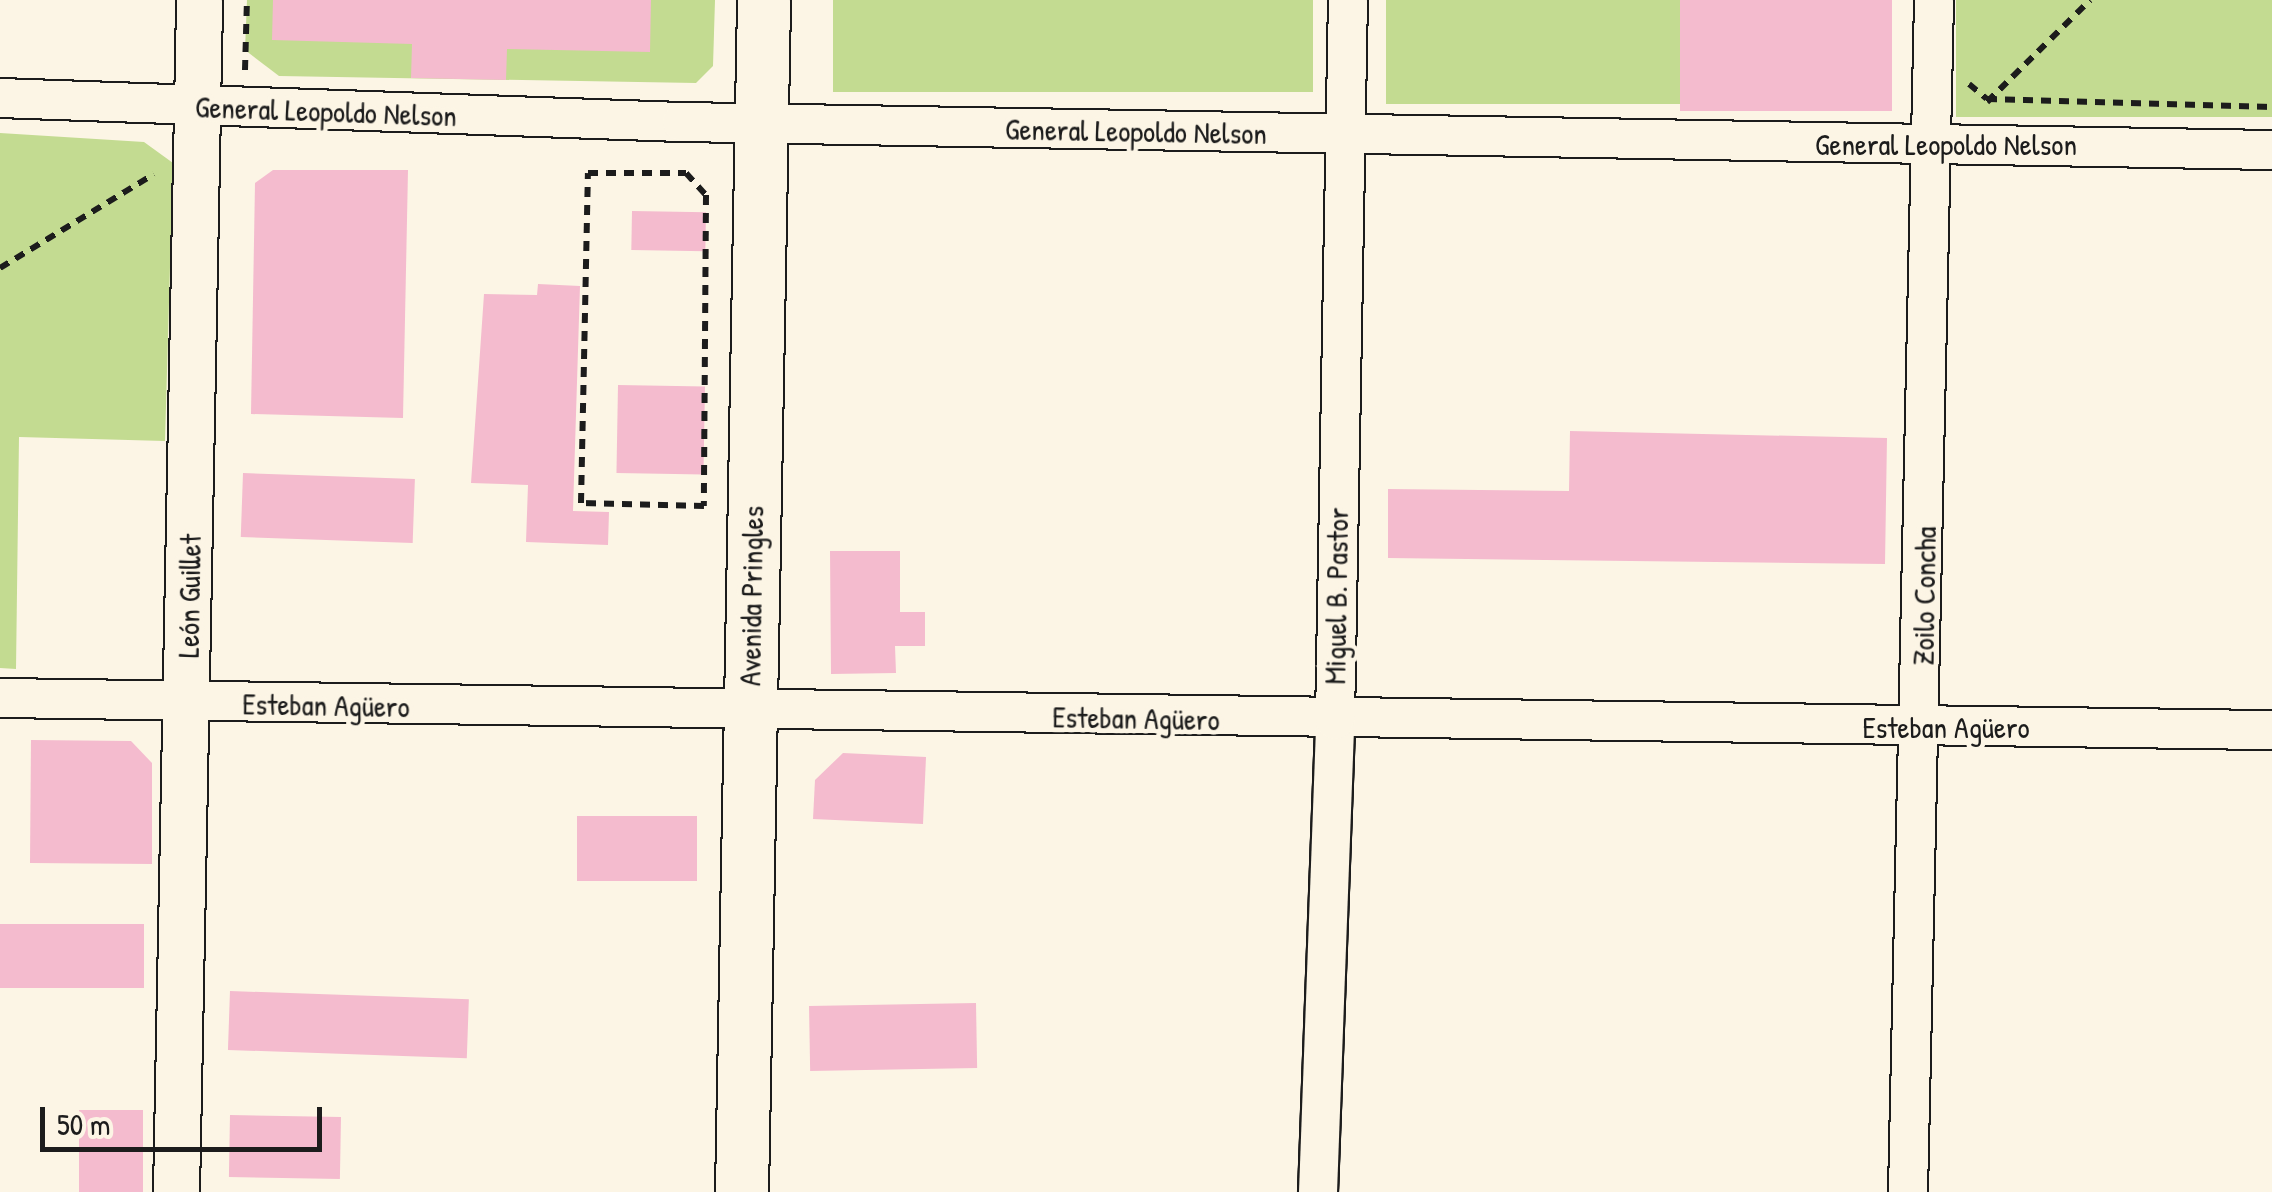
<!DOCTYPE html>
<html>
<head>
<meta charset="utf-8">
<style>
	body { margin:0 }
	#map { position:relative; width:2272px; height:1192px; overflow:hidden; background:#fcf5e5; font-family:"Patrick Hand",sans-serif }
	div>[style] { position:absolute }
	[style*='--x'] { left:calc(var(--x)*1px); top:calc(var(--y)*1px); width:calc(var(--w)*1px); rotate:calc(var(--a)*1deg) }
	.green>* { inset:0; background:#c3db91; transform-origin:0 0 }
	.building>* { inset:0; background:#f4bbce; transform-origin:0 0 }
	.path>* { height:6px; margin-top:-3px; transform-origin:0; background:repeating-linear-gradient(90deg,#1c1c1c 0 10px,transparent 0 18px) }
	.roads { filter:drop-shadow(2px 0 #1c1c1c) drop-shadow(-2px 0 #1c1c1c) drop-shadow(0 2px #1c1c1c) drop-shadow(0 -2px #1c1c1c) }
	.minor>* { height:38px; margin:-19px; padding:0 19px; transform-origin:19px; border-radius:19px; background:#fcf5e5 }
	.tertiary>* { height:45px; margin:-22.5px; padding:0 22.5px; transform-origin:22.5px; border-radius:22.5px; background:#fcf5e5 }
	.secondary>* { height:52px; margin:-26px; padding:0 26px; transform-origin:26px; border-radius:26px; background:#fcf5e5 }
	span { translate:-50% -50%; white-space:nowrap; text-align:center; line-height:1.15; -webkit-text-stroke:9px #fcf5e5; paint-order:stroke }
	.street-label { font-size:30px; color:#1c1c1c }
	.scale { position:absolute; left:40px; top:1107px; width:282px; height:45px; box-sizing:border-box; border:5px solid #1c1c1c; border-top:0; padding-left:12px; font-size:30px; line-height:35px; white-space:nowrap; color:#1c1c1c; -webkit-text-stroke:8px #fcf5e5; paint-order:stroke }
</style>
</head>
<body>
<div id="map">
	<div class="green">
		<div style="clip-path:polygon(247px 0,715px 0,713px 66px,696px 83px,279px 76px,245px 50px)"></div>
		<div style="left:833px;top:0;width:480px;height:92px"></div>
		<div style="left:1386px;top:0;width:294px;height:104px"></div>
		<div style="left:1956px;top:0;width:316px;height:117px"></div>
		<div style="clip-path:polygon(0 133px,144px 142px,173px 163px,165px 441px,19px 437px,16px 669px,0 668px)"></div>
	</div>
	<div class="building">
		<div style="clip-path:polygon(273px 0,651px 0,650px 52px,507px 49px,506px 80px,411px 78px,412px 44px,272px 40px)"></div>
		<div style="left:1680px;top:0;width:212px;height:111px"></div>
		<div style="clip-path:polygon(273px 170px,408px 170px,403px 418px,251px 414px,255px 183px)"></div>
		<div style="left:632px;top:211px;width:74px;height:39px;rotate:1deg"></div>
		<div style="clip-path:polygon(538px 284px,580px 286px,573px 511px,609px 512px,608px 545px,526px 542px,528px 485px,471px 483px,484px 294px,537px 295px)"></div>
		<div style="left:618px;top:385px;width:87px;height:88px;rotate:1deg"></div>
		<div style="clip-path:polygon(1570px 431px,1887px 438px,1885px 564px,1388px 558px,1388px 489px,1569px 491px)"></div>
		<div style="left:243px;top:473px;width:172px;height:64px;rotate:2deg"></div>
		<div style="clip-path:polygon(830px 551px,900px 551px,900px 612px,925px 612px,925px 646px,895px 646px,896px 673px,831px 674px)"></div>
		<div style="clip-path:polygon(31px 740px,131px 741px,152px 763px,152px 864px,30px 863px)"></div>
		<div style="clip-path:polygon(843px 753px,926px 757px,923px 824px,813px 819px,815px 780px)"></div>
		<div style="left:577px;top:816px;width:120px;height:65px"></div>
		<div style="left:0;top:924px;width:144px;height:64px"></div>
		<div style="left:230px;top:991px;width:239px;height:59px;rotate:2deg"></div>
		<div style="left:976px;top:1003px;width:65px;height:167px;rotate:89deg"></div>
		<div style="left:79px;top:1110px;width:64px;height:82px"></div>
		<div style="left:230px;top:1115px;width:111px;height:62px;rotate:1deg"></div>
	</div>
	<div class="path">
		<div style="--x:245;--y:70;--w:70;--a:-88.4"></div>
		<div style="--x:1969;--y:84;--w:23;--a:40"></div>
		<div style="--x:1987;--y:99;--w:285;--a:1.6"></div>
		<div style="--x:1987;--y:102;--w:145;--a:-44.7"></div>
		<div style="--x:588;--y:173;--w:98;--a:0"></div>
		<div style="--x:686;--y:173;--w:30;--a:48"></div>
		<div style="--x:706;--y:195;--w:311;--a:90.4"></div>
		<div style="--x:704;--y:506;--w:123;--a:-178.6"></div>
		<div style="--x:581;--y:503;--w:330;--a:-88.8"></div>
		<div style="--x:0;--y:268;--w:180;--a:-31.4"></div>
	</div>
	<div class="roads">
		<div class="minor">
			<div style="--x:0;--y:98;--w:682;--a:2.02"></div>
			<div style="--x:682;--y:122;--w:1590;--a:1.01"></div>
			<div style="--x:0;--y:698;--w:2272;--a:0.81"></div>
			<div style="--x:1318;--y:1192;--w:472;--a:-87.9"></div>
			<div style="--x:1335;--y:720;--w:720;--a:-88.97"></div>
			<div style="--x:1908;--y:1192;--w:1192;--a:-88.75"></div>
		</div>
		<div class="tertiary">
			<div style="--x:176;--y:1192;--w:1192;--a:-88.89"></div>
		</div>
		<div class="secondary">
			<div style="--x:742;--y:1192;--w:1192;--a:-88.94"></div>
		</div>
	</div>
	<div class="street-label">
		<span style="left:326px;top:111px;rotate:2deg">General Leopoldo Nelson</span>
		<span style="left:1136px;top:131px;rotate:1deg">General Leopoldo Nelson</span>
		<span style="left:1946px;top:144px">General Leopoldo Nelson</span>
		<span style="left:189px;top:596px;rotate:-89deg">León Guillet</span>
		<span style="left:751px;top:596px;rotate:-89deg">Avenida Pringles</span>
		<span style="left:1336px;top:596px;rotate:-89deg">Miguel B. Pastor</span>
		<span style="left:1924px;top:596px;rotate:-89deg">Zoilo Concha</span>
		<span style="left:326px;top:705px;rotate:1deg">Esteban Agüero</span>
		<span style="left:1136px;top:718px;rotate:1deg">Esteban Agüero</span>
		<span style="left:1946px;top:727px">Esteban Agüero</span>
	</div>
	<div class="scale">50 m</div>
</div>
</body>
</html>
